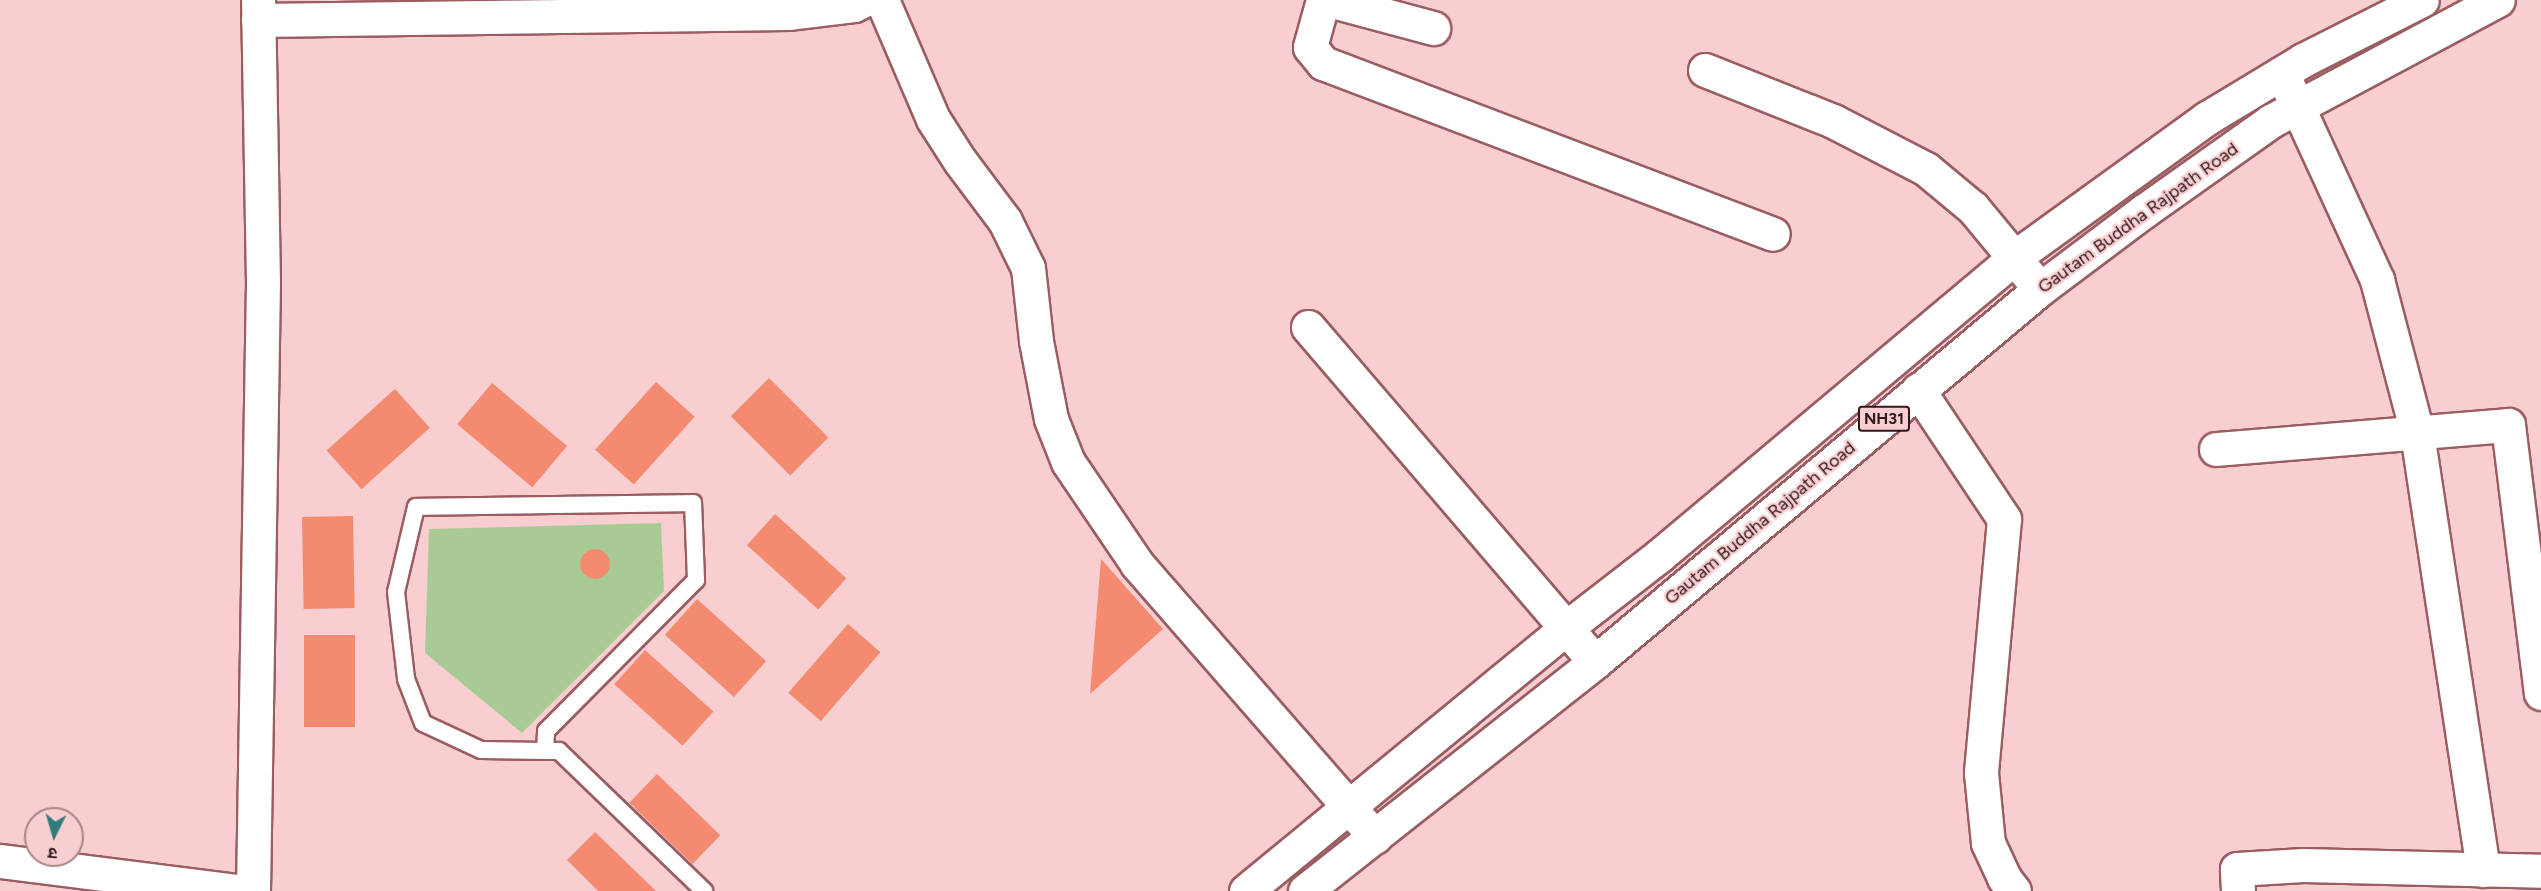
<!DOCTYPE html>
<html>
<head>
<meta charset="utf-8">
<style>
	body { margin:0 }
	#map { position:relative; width:2541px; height:891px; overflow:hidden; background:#f8ced0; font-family:Figtree,"Noto Sans Devanagari",sans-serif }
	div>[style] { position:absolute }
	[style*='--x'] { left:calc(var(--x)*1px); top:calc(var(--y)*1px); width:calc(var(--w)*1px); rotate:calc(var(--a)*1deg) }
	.green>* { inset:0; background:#a8cb96 }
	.building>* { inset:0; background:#f48b70; transform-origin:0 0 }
	.round { border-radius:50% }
	.roads { filter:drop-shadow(2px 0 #995d62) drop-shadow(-2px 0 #995d62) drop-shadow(0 2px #995d62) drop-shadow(0 -2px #995d62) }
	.service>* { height:16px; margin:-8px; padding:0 8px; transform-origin:8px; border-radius:8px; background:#fff }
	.minor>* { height:33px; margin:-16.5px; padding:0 16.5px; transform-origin:16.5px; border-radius:16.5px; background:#fff }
	.trunk>* { height:33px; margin:-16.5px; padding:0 16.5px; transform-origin:16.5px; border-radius:16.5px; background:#fff }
	span { translate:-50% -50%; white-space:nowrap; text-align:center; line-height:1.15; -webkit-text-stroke:4.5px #f8ced0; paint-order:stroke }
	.shield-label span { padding:2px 4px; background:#f8ced0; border:2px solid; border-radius:4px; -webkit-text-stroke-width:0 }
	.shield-label { font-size:16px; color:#301719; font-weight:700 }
	.street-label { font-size:18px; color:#301719 }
	.north { position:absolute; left:24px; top:807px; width:60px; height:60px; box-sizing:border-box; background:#f8ced0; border:2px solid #a88587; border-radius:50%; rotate:185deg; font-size:16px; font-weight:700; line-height:24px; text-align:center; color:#301719 }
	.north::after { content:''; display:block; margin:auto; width:21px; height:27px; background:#317b7b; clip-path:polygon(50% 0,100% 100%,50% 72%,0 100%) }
</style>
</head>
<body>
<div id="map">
	<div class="green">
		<div style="clip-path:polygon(661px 523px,664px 591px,522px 733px,425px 653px,429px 529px)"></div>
	</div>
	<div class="building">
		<div style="left:769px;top:378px;width:84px;height:54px;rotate:45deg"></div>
		<div style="left:656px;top:382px;width:52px;height:91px;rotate:42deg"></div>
		<div style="left:492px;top:383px;width:98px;height:54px;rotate:40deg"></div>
		<div style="left:395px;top:389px;width:52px;height:92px;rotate:48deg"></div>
		<div style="left:775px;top:514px;width:96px;height:42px;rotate:42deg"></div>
		<div style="left:353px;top:516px;width:92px;height:51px;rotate:89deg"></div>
		<div class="round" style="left:580px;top:549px;width:30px;height:30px"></div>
		<div style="clip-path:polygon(1101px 559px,1163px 629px,1090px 694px)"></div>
		<div style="left:697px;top:599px;width:93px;height:48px;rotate:42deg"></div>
		<div style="left:848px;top:624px;width:43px;height:91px;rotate:41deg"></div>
		<div style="left:304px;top:635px;width:51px;height:92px"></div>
		<div style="left:645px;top:650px;width:92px;height:46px;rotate:42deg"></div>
		<div style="left:657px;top:774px;width:88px;height:40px;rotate:44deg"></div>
		<div style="clip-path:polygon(595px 832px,656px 891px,598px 891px,567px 860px)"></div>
	</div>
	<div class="roads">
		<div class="service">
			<div style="--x:545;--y:751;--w:20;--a:-87"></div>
			<div style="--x:546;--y:731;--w:213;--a:-45.2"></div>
			<div style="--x:696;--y:580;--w:77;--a:-92.2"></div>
			<div style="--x:693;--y:503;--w:277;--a:179.2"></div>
			<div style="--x:416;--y:507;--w:87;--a:103.2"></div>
			<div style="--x:396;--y:592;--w:88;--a:83.4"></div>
			<div style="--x:406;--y:679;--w:47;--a:68.9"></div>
			<div style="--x:423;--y:723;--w:64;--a:25"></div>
			<div style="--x:481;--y:750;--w:64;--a:0.9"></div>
			<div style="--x:545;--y:751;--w:14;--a:0"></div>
			<div style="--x:559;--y:751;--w:202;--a:44"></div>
		</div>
		<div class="minor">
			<div style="--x:882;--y:0;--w:129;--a:66.8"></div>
			<div style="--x:933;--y:119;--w:50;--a:57.3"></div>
			<div style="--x:960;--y:161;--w:75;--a:53.1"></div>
			<div style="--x:1005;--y:221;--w:52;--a:63.9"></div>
			<div style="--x:1028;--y:268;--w:73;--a:83.7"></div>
			<div style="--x:1036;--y:341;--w:79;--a:79.1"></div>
			<div style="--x:1051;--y:419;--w:46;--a:68.4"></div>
			<div style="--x:1068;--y:462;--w:123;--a:55.9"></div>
			<div style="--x:1137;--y:564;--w:362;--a:48.9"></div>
			<div style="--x:1323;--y:0;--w:49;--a:105.5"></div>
			<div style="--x:1310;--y:47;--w:21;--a:51"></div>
			<div style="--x:1323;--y:63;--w:481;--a:20.8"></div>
			<div style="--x:1329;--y:0;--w:108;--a:15.1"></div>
			<div style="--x:258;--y:20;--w:530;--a:-0.76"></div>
			<div style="--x:788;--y:13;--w:66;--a:-6.9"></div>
			<div style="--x:854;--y:5;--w:11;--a:-27"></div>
			<div style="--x:1705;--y:70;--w:138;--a:21.7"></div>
			<div style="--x:1833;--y:121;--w:105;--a:27.3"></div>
			<div style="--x:1926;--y:169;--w:61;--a:39.7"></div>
			<div style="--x:1973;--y:208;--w:105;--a:50.4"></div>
			<div style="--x:2282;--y:73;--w:228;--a:65.3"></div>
			<div style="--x:2377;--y:280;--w:158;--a:75.3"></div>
			<div style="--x:2417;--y:433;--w:442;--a:81.4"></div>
			<div style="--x:1308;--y:327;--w:441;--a:49.4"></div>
			<div style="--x:1918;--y:390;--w:155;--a:56.3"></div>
			<div style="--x:2004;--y:519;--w:255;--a:95.2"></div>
			<div style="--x:1981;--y:773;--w:70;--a:84.3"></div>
			<div style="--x:1988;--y:843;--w:38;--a:65"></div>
			<div style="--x:2004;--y:878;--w:16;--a:52"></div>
			<div style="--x:2216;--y:449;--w:293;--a:-4.7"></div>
			<div style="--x:2508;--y:425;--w:270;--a:83"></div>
			<div style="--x:0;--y:861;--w:239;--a:7.2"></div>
			<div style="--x:253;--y:891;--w:608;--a:-89.06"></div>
			<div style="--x:263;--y:283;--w:283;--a:-91"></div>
			<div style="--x:2238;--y:891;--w:22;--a:-93"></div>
			<div style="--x:2237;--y:869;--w:66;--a:-3.5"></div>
			<div style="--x:2303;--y:865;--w:238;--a:1.4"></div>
		</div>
		<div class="trunk">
			<div style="--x:1246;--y:891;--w:414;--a:-39.4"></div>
			<div style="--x:1566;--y:628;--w:119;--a:-37.8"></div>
			<div style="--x:1660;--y:555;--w:463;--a:-40"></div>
			<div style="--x:2015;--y:257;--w:237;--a:-35.9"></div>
			<div style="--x:2207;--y:118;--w:112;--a:-31.1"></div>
			<div style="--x:2303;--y:60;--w:133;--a:-26.8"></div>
			<div style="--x:1305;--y:891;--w:370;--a:-38.3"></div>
			<div style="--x:1595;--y:662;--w:581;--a:-39.97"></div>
			<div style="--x:2040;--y:289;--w:130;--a:-36.9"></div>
			<div style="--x:2144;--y:211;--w:156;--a:-35.3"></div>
			<div style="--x:2271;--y:121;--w:257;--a:-28.1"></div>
		</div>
	</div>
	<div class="shield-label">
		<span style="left:1884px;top:419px">NH31</span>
	</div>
	<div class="street-label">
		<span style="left:2138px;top:218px;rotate:-36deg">Gautam Buddha Rajpath Road</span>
		<span style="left:1760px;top:523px;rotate:-40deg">Gautam Buddha Rajpath Road</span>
	</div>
	<div class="north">उ</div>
</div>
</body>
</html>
